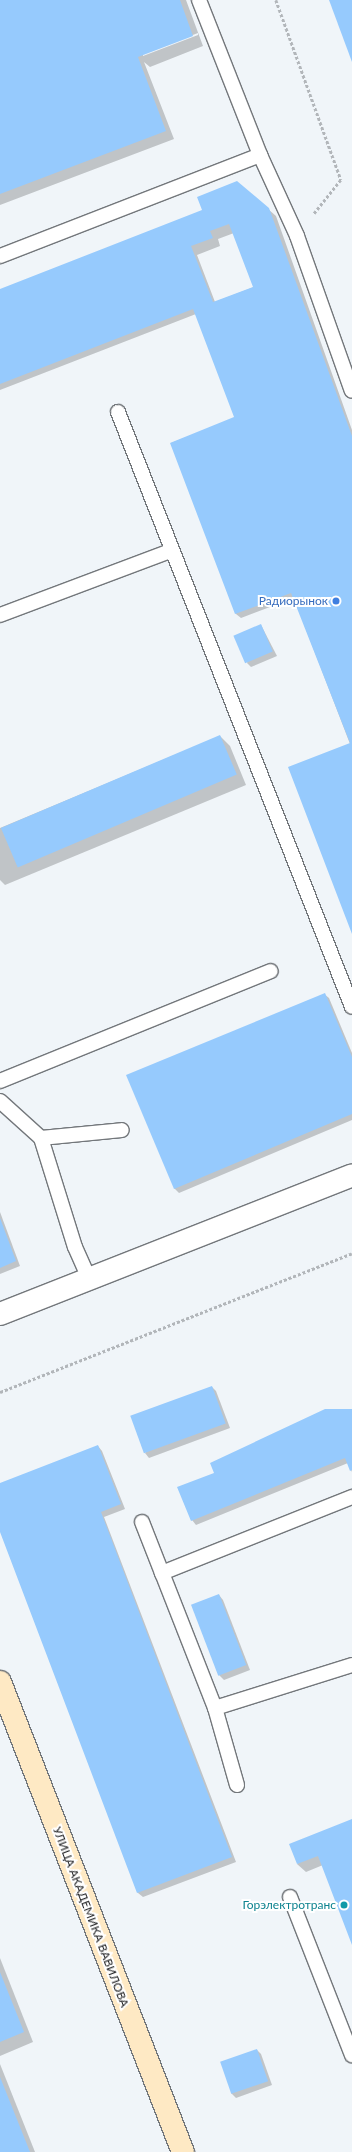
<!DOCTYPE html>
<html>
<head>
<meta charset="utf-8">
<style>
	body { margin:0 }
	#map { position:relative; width:352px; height:2152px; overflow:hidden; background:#f0f5f9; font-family:Lato,sans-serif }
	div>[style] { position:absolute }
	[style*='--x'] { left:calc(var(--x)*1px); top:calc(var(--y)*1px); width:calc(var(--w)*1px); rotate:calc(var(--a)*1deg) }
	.shadow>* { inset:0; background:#0003 }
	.building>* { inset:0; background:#96cafd; transform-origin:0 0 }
	.path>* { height:2.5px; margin-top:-1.25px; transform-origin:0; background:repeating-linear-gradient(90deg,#b2b6ba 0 3px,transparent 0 5px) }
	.roads { filter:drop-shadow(1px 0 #73777b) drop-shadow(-1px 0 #73777b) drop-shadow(0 1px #73777b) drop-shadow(0 -1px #73777b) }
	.lane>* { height:14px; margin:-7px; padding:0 7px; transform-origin:7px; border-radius:7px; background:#fff }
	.street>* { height:22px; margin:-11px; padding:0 11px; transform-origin:11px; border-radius:11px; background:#fff }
	.secondary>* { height:22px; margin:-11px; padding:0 11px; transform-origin:11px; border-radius:11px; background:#fee9c4 }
	.dots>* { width:11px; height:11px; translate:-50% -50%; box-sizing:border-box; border:2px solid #fff; border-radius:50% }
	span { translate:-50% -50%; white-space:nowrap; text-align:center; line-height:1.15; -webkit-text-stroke:4px #fff; paint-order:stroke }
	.shop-label { font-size:12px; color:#366cbe }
	.right { translate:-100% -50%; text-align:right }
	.culture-label { font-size:12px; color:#0d838f }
	.street-label { font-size:12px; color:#242527 }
</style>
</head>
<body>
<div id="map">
	<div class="shadow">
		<div style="clip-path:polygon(evenodd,0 0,186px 0,203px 46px,150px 67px,144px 62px,174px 139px,0 205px,0 0,198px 33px,198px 35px,143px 56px,143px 54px,198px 33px)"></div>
		<div style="clip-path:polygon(evenodd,268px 209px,276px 216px,352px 430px,352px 931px,350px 744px,294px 598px,241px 618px,236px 614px,171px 443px,236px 418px,196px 314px,0 390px,0 290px,268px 209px,234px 233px,254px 287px,215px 302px,197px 255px,220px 246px,218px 239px,234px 233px)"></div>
		<div style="clip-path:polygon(261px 625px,277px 656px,251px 667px,247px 663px)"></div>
		<div style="clip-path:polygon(220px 736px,230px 746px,246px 785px,5px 885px,0 880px,0 828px)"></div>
		<div style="clip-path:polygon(324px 994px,329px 998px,352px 1053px,352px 1120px,179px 1193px,174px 1188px)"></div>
		<div style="clip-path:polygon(0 1212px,20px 1266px,0 1274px)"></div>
		<div style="clip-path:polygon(212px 1387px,216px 1391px,230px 1428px,149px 1458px,145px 1453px)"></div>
		<div style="clip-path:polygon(352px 1410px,352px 1472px,348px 1463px,196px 1525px,192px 1520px,215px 1473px)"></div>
		<div style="clip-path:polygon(98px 1446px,102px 1451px,125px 1509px,104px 1517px,236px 1862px,143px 1897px,138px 1893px,0 1530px,0 1484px)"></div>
		<div style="clip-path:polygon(219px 1595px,223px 1600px,250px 1670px,224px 1680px,219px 1675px)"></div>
		<div style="clip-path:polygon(352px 1820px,352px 1942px,323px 1865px,306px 1872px,297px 1864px)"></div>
		<div style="clip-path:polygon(0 1958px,33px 2042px,0 2056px)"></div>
		<div style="clip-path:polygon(257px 2050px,261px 2054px,272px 2085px,236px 2098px,231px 2093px)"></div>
		<div style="clip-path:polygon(0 2064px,35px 2152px,0 2152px)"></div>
	</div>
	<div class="building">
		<div style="clip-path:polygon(0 0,180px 0,193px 36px,138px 57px,166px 131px,0 194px)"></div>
		<div style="clip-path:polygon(329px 0,352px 0,352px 62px)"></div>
		<div style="clip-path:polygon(evenodd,237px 181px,269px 208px,352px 436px,352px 934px,288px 767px,350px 743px,291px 593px,235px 614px,170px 443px,234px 417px,193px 309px,0 384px,0 289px,202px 210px,197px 197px,237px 181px,229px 224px,253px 287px,213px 302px,191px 246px,213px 238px,210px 231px,229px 224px)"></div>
		<div style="left:261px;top:624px;width:30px;height:30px;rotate:67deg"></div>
		<div style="left:220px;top:735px;width:43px;height:238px;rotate:67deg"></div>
		<div style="clip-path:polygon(325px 993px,352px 1057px,352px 1114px,174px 1189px,126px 1075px)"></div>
		<div style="clip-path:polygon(0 1218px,16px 1261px,0 1268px)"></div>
		<div style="left:212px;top:1386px;width:40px;height:87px;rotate:70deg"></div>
		<div style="clip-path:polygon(325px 1409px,352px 1409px,352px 1470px,350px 1471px,345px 1458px,191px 1521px,177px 1487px,214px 1473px,210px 1463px)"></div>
		<div style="clip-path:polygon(98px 1445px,121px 1504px,101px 1512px,232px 1857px,137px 1893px,0 1532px,0 1483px)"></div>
		<div style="left:219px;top:1594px;width:76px;height:30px;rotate:69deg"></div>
		<div style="clip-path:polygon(352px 1819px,352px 1945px,318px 1856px,297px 1864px,289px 1844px)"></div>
		<div style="clip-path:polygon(0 1972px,24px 2032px,0 2042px)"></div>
		<div style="left:257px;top:2049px;width:34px;height:39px;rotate:71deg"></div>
		<div style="clip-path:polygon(0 2077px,30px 2152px,0 2152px)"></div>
	</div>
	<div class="path">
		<div style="--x:276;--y:0;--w:191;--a:70.1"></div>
		<div style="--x:341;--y:180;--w:43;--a:128.5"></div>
		<div style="--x:0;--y:1392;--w:378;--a:-21.5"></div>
	</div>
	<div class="roads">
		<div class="lane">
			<div style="--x:199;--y:0;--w:167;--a:68.5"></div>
			<div style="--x:260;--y:155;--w:89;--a:65.4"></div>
			<div style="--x:297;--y:236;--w:164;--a:70.5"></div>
			<div style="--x:0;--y:256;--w:279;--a:-21.2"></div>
			<div style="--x:118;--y:412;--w:639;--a:68.53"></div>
			<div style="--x:0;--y:615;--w:182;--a:-20.6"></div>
			<div style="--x:0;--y:1081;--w:292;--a:-22.1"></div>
			<div style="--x:0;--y:1101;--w:55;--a:42.1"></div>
			<div style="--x:41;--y:1138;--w:114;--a:72.7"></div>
			<div style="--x:75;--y:1247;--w:34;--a:66"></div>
			<div style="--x:41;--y:1138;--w:81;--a:-5.6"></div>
			<div style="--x:142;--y:1522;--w:55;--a:68.6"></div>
			<div style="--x:215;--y:1708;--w:144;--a:-17.4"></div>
			<div style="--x:237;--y:1785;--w:80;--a:-105.9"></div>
			<div style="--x:215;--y:1708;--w:145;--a:-111.4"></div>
			<div style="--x:162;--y:1573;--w:205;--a:-21.8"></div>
			<div style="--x:290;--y:1897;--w:170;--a:68.6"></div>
		</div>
		<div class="street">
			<div style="--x:0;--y:1314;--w:378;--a:-21.5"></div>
		</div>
		<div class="secondary">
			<div style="--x:0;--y:1682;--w:504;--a:68.73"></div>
		</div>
	</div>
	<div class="dots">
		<div style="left:336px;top:601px;background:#3f7fe0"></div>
		<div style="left:344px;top:1905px;background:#0f9aa8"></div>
	</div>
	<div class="shop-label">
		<span class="right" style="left:328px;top:601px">Радиорынок</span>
	</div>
	<div class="culture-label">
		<span class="right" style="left:336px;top:1905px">Горэлектротранс</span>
	</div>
	<div class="street-label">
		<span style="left:91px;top:1917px;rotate:69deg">УЛИЦА АКАДЕМИКА ВАВИЛОВА</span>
	</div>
</div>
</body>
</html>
